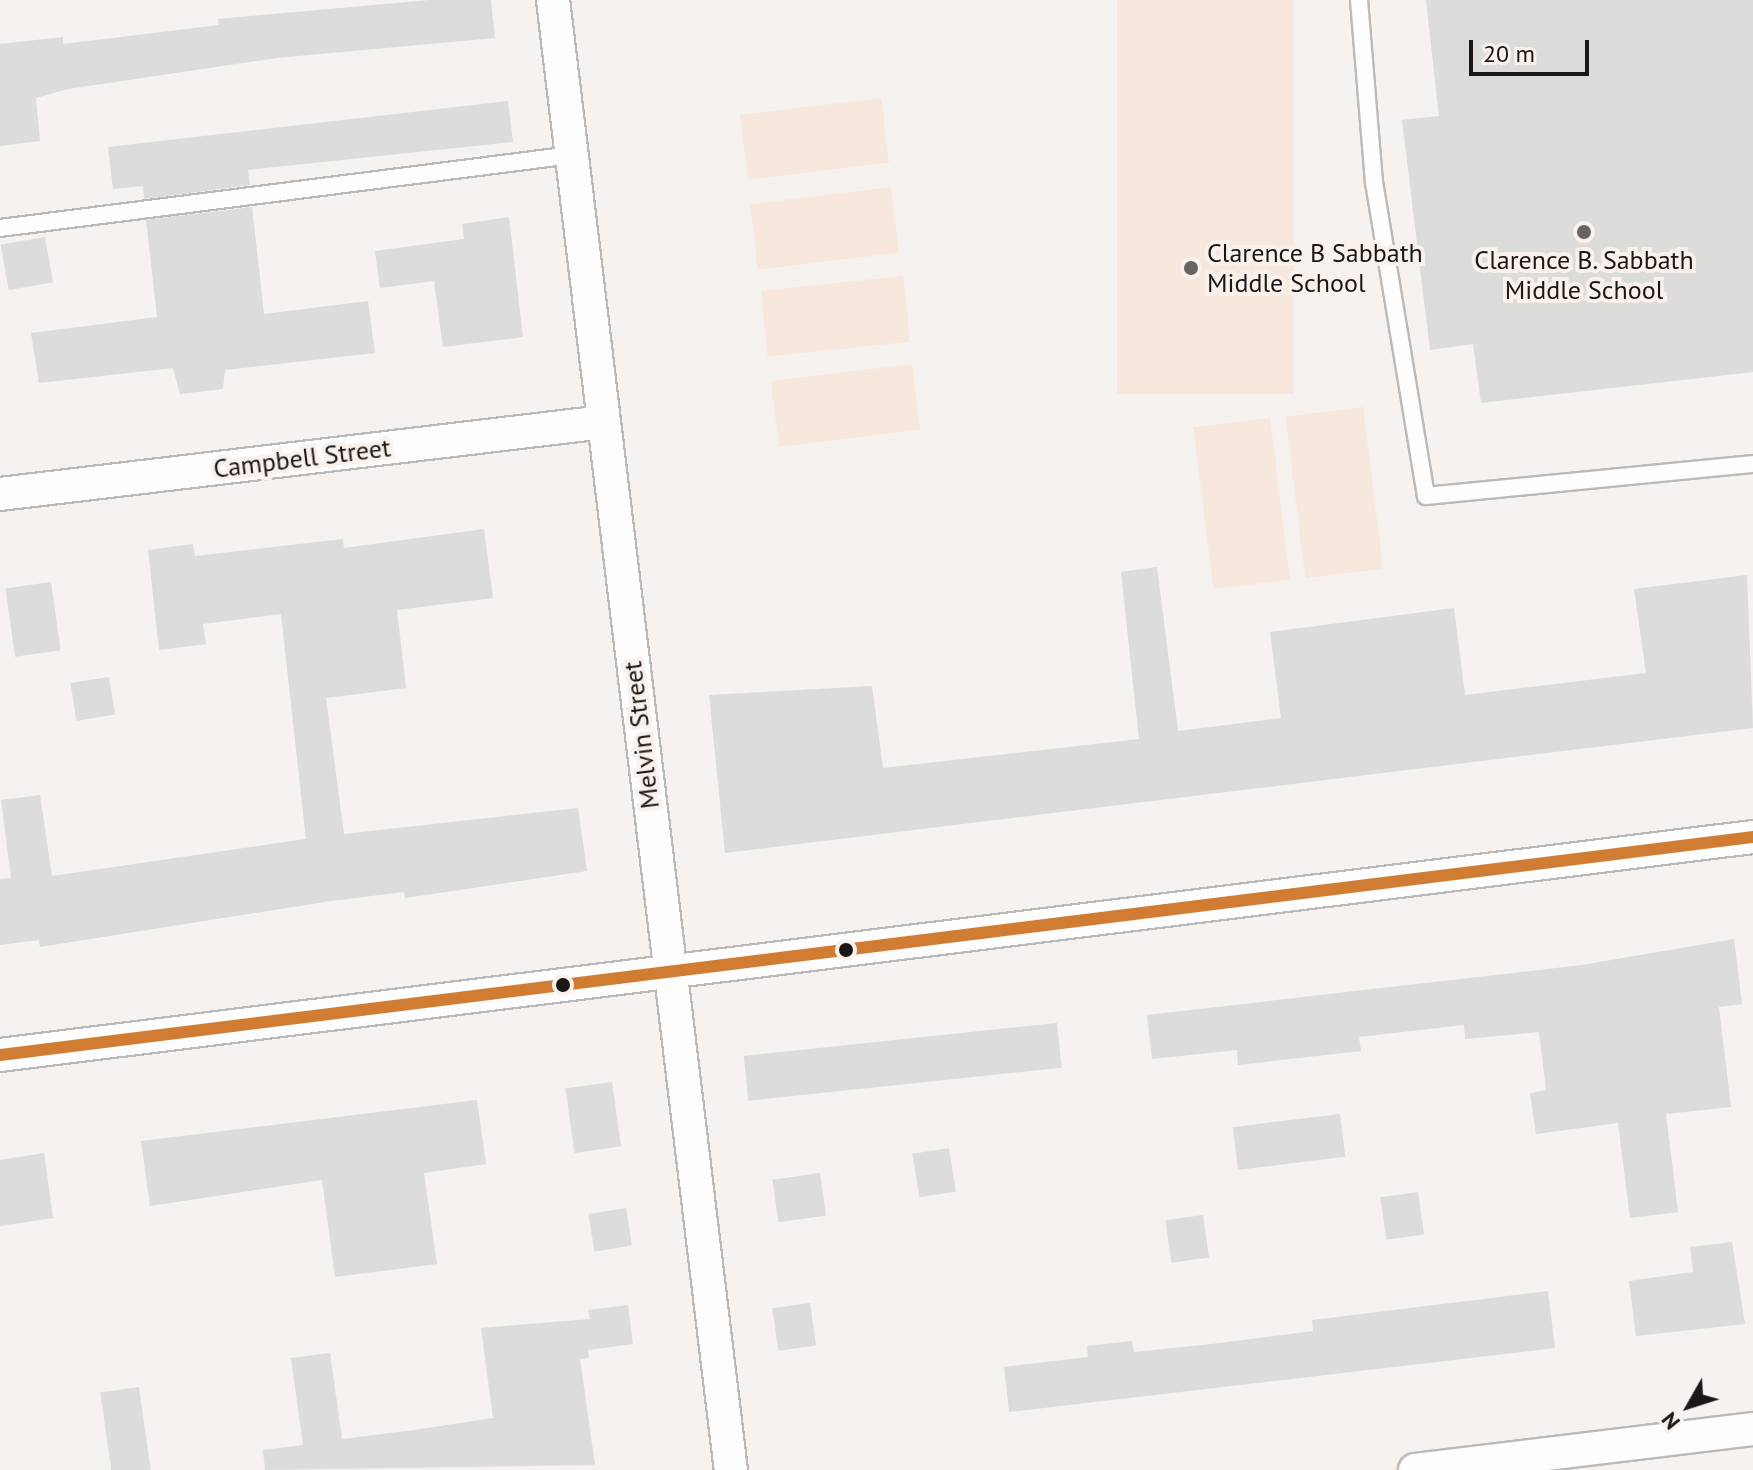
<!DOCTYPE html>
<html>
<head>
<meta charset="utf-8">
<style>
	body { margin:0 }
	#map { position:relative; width:1753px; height:1470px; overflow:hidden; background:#f5f2ef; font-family:"PT Sans",sans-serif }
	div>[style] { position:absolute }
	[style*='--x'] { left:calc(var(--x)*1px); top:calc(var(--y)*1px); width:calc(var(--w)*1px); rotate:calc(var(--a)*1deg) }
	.green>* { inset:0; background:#f7e7dc; transform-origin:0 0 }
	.building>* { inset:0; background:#dcdcdb; transform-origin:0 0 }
	.roads { filter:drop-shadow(2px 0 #bcbab8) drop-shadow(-2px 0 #bcbab8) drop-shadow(0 2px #bcbab8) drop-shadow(0 -2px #bcbab8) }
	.lane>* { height:16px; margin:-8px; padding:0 8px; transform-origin:8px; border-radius:8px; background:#fefdfd }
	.street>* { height:32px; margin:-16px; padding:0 16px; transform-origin:16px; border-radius:16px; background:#fefdfd }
	.bus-1>* { height:12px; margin:-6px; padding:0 6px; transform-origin:6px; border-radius:6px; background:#d07c32 }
	.dots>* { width:22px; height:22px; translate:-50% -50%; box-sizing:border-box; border:4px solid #f8f1ec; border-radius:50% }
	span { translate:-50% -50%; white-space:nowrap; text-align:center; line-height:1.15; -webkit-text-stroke:8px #f8f1ec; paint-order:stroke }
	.poi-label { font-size:26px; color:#1a1716 }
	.left { translate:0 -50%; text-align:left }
	.street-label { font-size:26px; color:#1a1716 }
	.north { position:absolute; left:1649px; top:1366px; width:80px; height:80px; -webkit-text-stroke:6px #f8f1ec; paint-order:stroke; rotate:231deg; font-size:22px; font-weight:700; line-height:32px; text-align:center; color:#1a1716 }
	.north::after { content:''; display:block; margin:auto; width:28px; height:36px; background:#1a1716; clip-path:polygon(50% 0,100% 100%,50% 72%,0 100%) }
	.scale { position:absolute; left:1469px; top:40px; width:120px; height:36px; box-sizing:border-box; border:4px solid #1a1716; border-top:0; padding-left:10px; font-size:24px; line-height:28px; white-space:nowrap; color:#1a1716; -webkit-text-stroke:6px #f8f1ec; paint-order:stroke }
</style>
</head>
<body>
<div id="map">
	<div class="green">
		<div style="left:1117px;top:0;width:177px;height:394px"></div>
		<div style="left:881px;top:98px;width:65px;height:142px;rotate:83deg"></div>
		<div style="left:891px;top:187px;width:66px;height:142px;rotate:83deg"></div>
		<div style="left:903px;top:276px;width:66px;height:143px;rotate:84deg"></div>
		<div style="left:912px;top:364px;width:66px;height:142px;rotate:83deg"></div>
		<div style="left:1363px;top:407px;width:163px;height:78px;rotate:83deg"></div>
		<div style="left:1270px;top:418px;width:163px;height:77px;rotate:83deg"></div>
	</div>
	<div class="building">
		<div style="clip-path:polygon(429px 0,491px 0,495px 38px,277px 58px,68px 89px,36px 98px,40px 141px,0 146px,0 44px,63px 37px,63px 44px,219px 25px,218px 19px)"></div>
		<div style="clip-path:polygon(1426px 0,1753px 0,1753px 372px,1481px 403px,1473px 344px,1430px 350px,1402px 120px,1439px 116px)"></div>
		<div style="clip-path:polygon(508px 101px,513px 142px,248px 170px,250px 185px,144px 199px,143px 186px,113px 189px,108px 147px)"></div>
		<div style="clip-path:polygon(252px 207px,264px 314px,368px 301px,375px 353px,225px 370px,223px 389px,180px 394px,173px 368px,39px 383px,31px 333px,157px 317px,146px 220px)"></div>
		<div style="clip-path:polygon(509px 217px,523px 337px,443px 347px,434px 281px,380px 288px,375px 251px,464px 239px,462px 224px)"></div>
		<div style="left:45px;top:237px;width:46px;height:45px;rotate:80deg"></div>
		<div style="clip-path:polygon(484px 529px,493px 598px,397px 610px,406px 688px,326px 698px,344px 834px,578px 808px,587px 871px,405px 898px,404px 892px,331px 901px,40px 947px,39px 940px,0 945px,0 879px,11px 878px,1px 800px,40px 795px,52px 876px,306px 839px,281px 614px,203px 624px,206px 644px,159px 650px,148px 550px,193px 544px,195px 556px,343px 539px,344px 548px)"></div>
		<div style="clip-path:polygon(1157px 567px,1178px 731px,1281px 718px,1270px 632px,1454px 608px,1465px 695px,1646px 673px,1634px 589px,1747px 575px,1753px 728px,725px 853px,709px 695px,872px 686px,883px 768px,1139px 739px,1121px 572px)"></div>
		<div style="left:51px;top:582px;width:69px;height:46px;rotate:82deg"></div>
		<div style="left:109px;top:677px;width:38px;height:39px;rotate:81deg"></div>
		<div style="clip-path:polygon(1734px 939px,1742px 1004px,1719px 1007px,1731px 1107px,1666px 1114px,1678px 1212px,1630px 1218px,1618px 1123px,1536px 1134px,1530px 1093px,1546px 1090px,1539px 1032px,1465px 1039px,1464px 1025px,1359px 1037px,1361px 1051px,1238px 1065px,1237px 1050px,1152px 1059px,1147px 1015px,1582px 965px)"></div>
		<div style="left:1057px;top:1023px;width:45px;height:315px;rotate:84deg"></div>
		<div style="left:612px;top:1082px;width:65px;height:47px;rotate:82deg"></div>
		<div style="clip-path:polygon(477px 1100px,486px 1164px,424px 1173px,437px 1264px,335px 1277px,322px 1180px,150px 1206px,141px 1141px)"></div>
		<div style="left:1340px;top:1114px;width:43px;height:108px;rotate:83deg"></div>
		<div style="left:949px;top:1148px;width:44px;height:37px;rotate:81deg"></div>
		<div style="clip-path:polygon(44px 1153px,53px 1218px,0 1226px,0 1160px)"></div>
		<div style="left:820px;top:1173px;width:43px;height:48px;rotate:82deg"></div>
		<div style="left:1418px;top:1192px;width:43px;height:38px;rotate:82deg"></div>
		<div style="left:626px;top:1208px;width:38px;height:38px;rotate:81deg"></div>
		<div style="left:1203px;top:1215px;width:43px;height:38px;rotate:82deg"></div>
		<div style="clip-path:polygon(1732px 1242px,1745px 1324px,1636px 1336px,1629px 1281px,1693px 1272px,1690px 1247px)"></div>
		<div style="clip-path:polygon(1548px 1291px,1555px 1348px,1009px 1412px,1004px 1367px,1088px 1357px,1087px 1346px,1132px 1341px,1134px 1352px,1212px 1344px,1313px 1331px,1312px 1320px)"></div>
		<div style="left:810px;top:1303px;width:43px;height:38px;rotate:82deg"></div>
		<div style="clip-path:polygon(628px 1305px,633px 1344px,588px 1350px,589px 1358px,580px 1359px,595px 1465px,265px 1470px,263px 1450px,303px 1445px,291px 1358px,330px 1353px,342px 1439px,414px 1430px,493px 1418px,481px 1328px,590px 1319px,588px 1310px)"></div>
		<div style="left:139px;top:1387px;width:84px;height:39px;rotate:82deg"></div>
	</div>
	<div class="roads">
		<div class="lane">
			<div style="--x:1359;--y:0;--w:183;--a:85.3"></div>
			<div style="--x:1374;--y:182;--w:318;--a:80.6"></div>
			<div style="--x:1426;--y:496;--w:329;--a:-5.6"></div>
			<div style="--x:0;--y:228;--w:577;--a:-7.27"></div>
		</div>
		<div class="street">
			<div style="--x:553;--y:0;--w:1481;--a:83.1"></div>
			<div style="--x:0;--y:494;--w:608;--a:-6.8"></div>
			<div style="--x:0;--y:1055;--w:1767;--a:-7.09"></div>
			<div style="--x:1415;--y:1470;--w:340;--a:-6.9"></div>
		</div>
	</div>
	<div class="bus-1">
		<div style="--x:0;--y:1055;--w:1767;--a:-7.09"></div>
	</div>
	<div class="dots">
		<div style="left:1584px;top:232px;background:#676462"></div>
		<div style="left:1191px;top:268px;background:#676462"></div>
		<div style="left:846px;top:950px;background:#1a1716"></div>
		<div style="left:563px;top:985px;background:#1a1716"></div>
	</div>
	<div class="poi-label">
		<span class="left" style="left:1207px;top:268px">Clarence B Sabbath<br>Middle School</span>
		<span style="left:1584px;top:275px">Clarence B. Sabbath<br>Middle School</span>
	</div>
	<div class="street-label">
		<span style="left:302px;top:458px;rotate:-7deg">Campbell Street</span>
		<span style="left:641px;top:735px;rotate:-97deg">Melvin Street</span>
	</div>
	<div class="north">N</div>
	<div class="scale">20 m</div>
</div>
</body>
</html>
